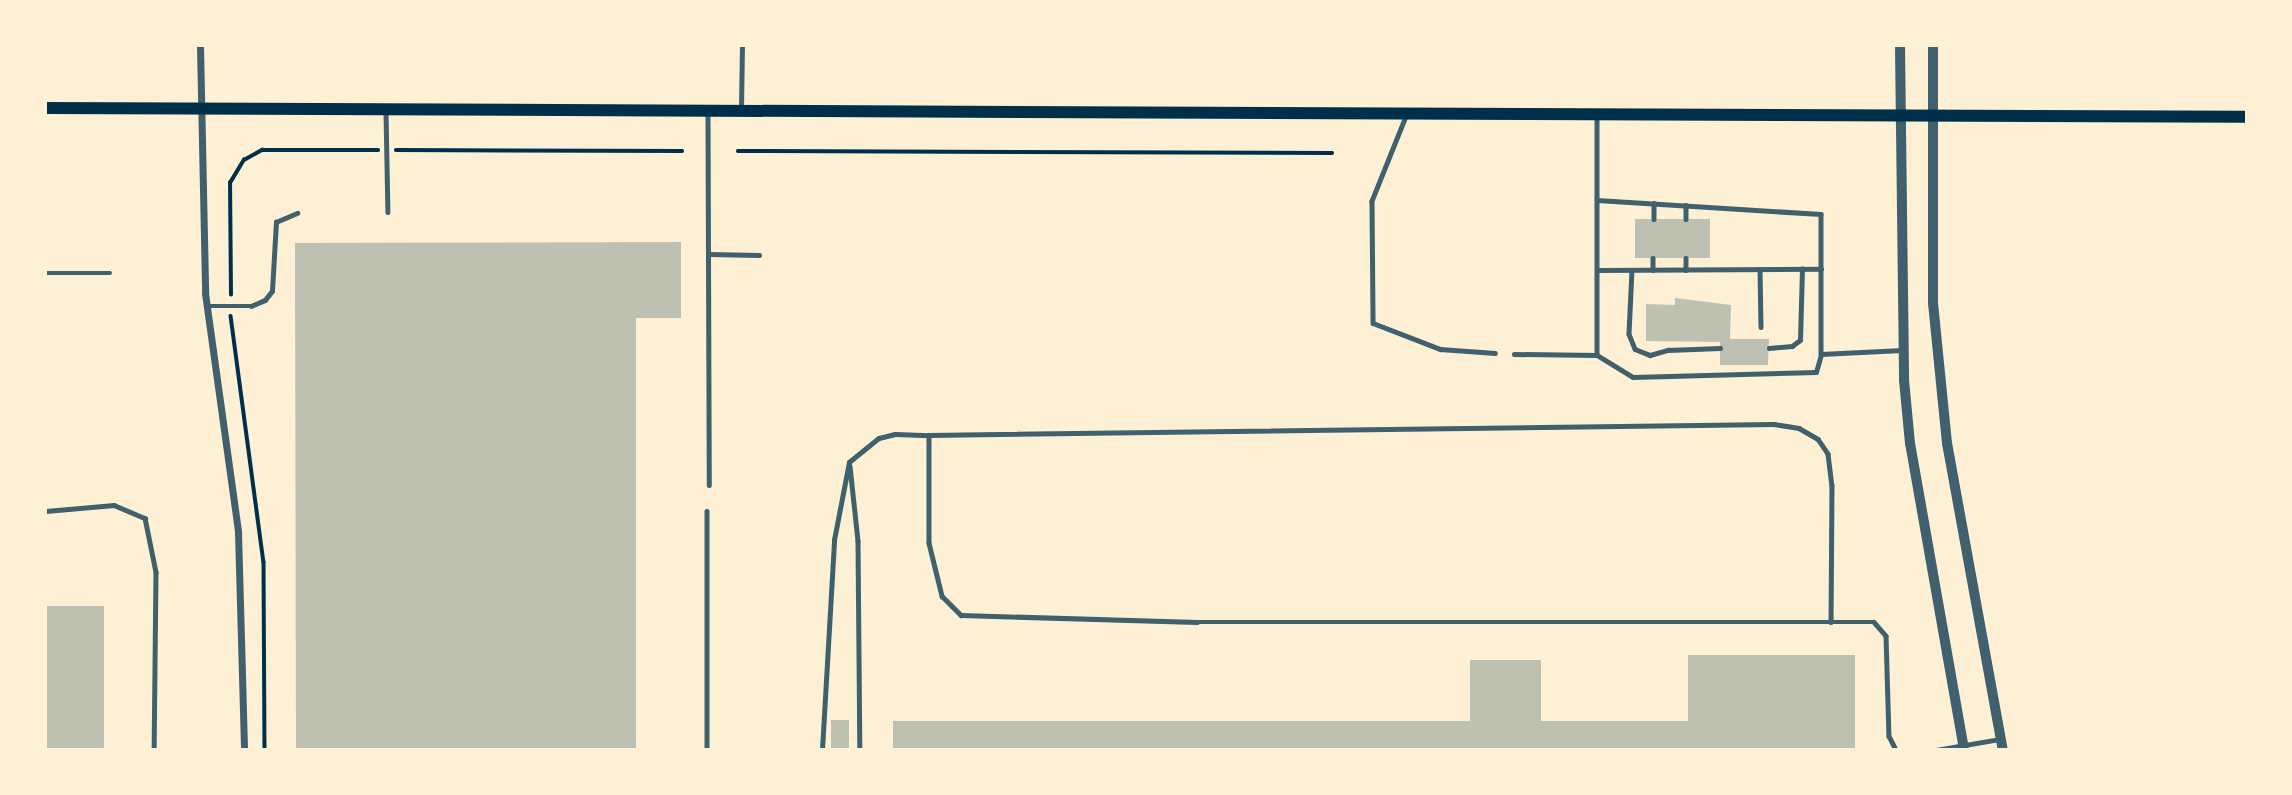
<!DOCTYPE html>
<html>
<head>
<meta charset="utf-8">
<style>
	body { margin:0 }
	#map { position:relative; width:2292px; height:795px; overflow:hidden; background:#fdf0d5; font-family:"Asap Condensed",sans-serif }
	div>[style] { position:absolute }
	[style*='--x'] { left:calc(var(--x)*1px); top:calc(var(--y)*1px); width:calc(var(--w)*1px); rotate:calc(var(--a)*1deg) }
	.building>* { inset:0; background:#bec0b2; transform-origin:0 0 }
	.path>* { height:3.5px; margin:-1.75px; padding:0 1.75px; transform-origin:1.75px; border-radius:1.75px; background:#003049 }
	.service>* { height:4.5px; margin:-2.25px; padding:0 2.25px; transform-origin:2.25px; border-radius:2.25px; background:#3f606c }
	.minor>* { height:7px; margin:-3.5px; padding:0 3.5px; transform-origin:3.5px; border-radius:3.5px; background:#3f606c }
	.tertiary>* { height:10px; margin:-5px; padding:0 5px; transform-origin:5px; border-radius:5px; background:#3f606c }
	.secondary>* { height:12px; margin:-6px; padding:0 6px; transform-origin:6px; border-radius:6px; background:#003049 }
	span { translate:-50% -50%; white-space:nowrap; text-align:center; line-height:1.15; -webkit-text-stroke:7px #fdf0d5; paint-order:stroke }
	.frame { position:absolute; inset:0; border:47px solid #fdf0d5; pointer-events:none }
</style>
</head>
<body>
<div id="map">
	<div class="building">
		<div style="left:1635px;top:219px;width:75px;height:39px"></div>
		<div style="clip-path:polygon(681px 242px,681px 318px,636px 318px,636px 750px,296px 750px,295px 243px)"></div>
		<div style="clip-path:polygon(1675px 298px,1731px 305px,1730px 339px,1769px 339px,1768px 365px,1720px 365px,1720px 342px,1646px 341px,1646px 304px,1675px 305px)"></div>
		<div style="left:46px;top:606px;width:58px;height:144px"></div>
		<div style="clip-path:polygon(1688px 655px,1855px 655px,1855px 750px,893px 750px,893px 721px,1470px 721px,1470px 660px,1541px 660px,1541px 721px,1688px 721px)"></div>
		<div style="left:831px;top:720px;width:18px;height:30px"></div>
	</div>
	<div class="path">
		<div style="--x:396;--y:150;--w:286;--a:0.2"></div>
		<div style="--x:738;--y:151;--w:594;--a:0.19"></div>
		<div style="--x:231;--y:295;--w:112;--a:-90.5"></div>
		<div style="--x:230;--y:183;--w:27;--a:-59"></div>
		<div style="--x:244;--y:160;--w:21;--a:-29"></div>
		<div style="--x:262;--y:150;--w:116;--a:0"></div>
		<div style="--x:231;--y:316;--w:248;--a:82.4"></div>
		<div style="--x:264;--y:562;--w:188;--a:89.7"></div>
	</div>
	<div class="service">
		<div style="--x:741;--y:108;--w:62;--a:-89.1"></div>
		<div style="--x:386;--y:112;--w:100;--a:88.9"></div>
		<div style="--x:708;--y:114;--w:371;--a:89.8"></div>
		<div style="--x:1407;--y:114;--w:94;--a:111.9"></div>
		<div style="--x:1372;--y:201;--w:122;--a:89.5"></div>
		<div style="--x:1373;--y:323;--w:72;--a:21.2"></div>
		<div style="--x:1440;--y:349;--w:55;--a:4.2"></div>
		<div style="--x:1597;--y:117;--w:238;--a:90"></div>
		<div style="--x:1597;--y:200;--w:224;--a:3.6"></div>
		<div style="--x:1821;--y:214;--w:140;--a:90"></div>
		<div style="--x:1821;--y:354;--w:81;--a:-2.8"></div>
		<div style="--x:1654;--y:203;--w:16;--a:90"></div>
		<div style="--x:1686;--y:205;--w:14;--a:90"></div>
		<div style="--x:709;--y:254;--w:50;--a:1.1"></div>
		<div style="--x:1653;--y:258;--w:12;--a:90"></div>
		<div style="--x:1686;--y:258;--w:12;--a:90"></div>
		<div style="--x:1760;--y:269;--w:58;--a:89"></div>
		<div style="--x:1597;--y:270;--w:224;--a:-0.3"></div>
		<div style="--x:1632;--y:270;--w:64;--a:92.7"></div>
		<div style="--x:1629;--y:334;--w:16;--a:68"></div>
		<div style="--x:1635;--y:349;--w:16;--a:22"></div>
		<div style="--x:1650;--y:355;--w:19;--a:-16"></div>
		<div style="--x:1668;--y:350;--w:52;--a:-2.2"></div>
		<div style="--x:46;--y:273;--w:64;--a:0"></div>
		<div style="--x:206;--y:306;--w:45;--a:0"></div>
		<div style="--x:251;--y:306;--w:15;--a:-23"></div>
		<div style="--x:265;--y:300;--w:11;--a:-52"></div>
		<div style="--x:272;--y:291;--w:69;--a:-86.7"></div>
		<div style="--x:276;--y:222;--w:23;--a:-23"></div>
		<div style="--x:1769;--y:348;--w:23;--a:-5"></div>
		<div style="--x:1792;--y:346;--w:10;--a:-37"></div>
		<div style="--x:1800;--y:340;--w:71;--a:-88.4"></div>
		<div style="--x:1514;--y:354;--w:83;--a:0.7"></div>
		<div style="--x:1597;--y:355;--w:42;--a:31.4"></div>
		<div style="--x:1633;--y:377;--w:183;--a:-1.6"></div>
		<div style="--x:1816;--y:372;--w:19;--a:-74"></div>
		<div style="--x:929;--y:435;--w:845;--a:-0.75"></div>
		<div style="--x:1774;--y:424;--w:25;--a:9"></div>
		<div style="--x:1799;--y:428;--w:22;--a:30"></div>
		<div style="--x:1818;--y:439;--w:18;--a:56"></div>
		<div style="--x:1828;--y:454;--w:31;--a:83"></div>
		<div style="--x:1832;--y:485;--w:137;--a:90.4"></div>
		<div style="--x:850;--y:466;--w:75;--a:83.9"></div>
		<div style="--x:858;--y:541;--w:209;--a:89.5"></div>
		<div style="--x:46;--y:511;--w:68;--a:-5"></div>
		<div style="--x:114;--y:505;--w:34;--a:23"></div>
		<div style="--x:145;--y:518;--w:55;--a:78.5"></div>
		<div style="--x:156;--y:572;--w:178;--a:90.6"></div>
		<div style="--x:707;--y:511;--w:239;--a:90"></div>
		<div style="--x:822;--y:750;--w:210;--a:-86.7"></div>
		<div style="--x:834;--y:540;--w:79;--a:-79.1"></div>
		<div style="--x:849;--y:462;--w:38;--a:-39"></div>
		<div style="--x:879;--y:438;--w:16;--a:-14"></div>
		<div style="--x:895;--y:434;--w:34;--a:2"></div>
		<div style="--x:929;--y:435;--w:108;--a:90"></div>
		<div style="--x:929;--y:543;--w:55;--a:76.2"></div>
		<div style="--x:942;--y:596;--w:27;--a:45"></div>
		<div style="--x:961;--y:615;--w:236;--a:1.7"></div>
		<div style="--x:1197;--y:622;--w:677;--a:0"></div>
		<div style="--x:1874;--y:622;--w:18;--a:49"></div>
		<div style="--x:1886;--y:636;--w:100;--a:88.3"></div>
		<div style="--x:1889;--y:736;--w:16;--a:63"></div>
		<div style="--x:1936;--y:750;--w:65;--a:-9.8"></div>
	</div>
	<div class="minor">
		<div style="--x:200;--y:46;--w:247;--a:88.8"></div>
		<div style="--x:205;--y:293;--w:241;--a:82.1"></div>
		<div style="--x:238;--y:532;--w:218;--a:88.4"></div>
	</div>
	<div class="tertiary">
		<div style="--x:1900;--y:46;--w:334;--a:89.3"></div>
		<div style="--x:1904;--y:380;--w:63;--a:84.6"></div>
		<div style="--x:1910;--y:443;--w:312;--a:80"></div>
		<div style="--x:1933;--y:46;--w:257;--a:90"></div>
		<div style="--x:1933;--y:303;--w:141;--a:84.3"></div>
		<div style="--x:1947;--y:443;--w:312;--a:79.7"></div>
	</div>
	<div class="secondary">
		<div style="--x:46;--y:108;--w:2200;--a:0.23"></div>
	</div>
	<div class="frame"></div>
</div>
</body>
</html>
